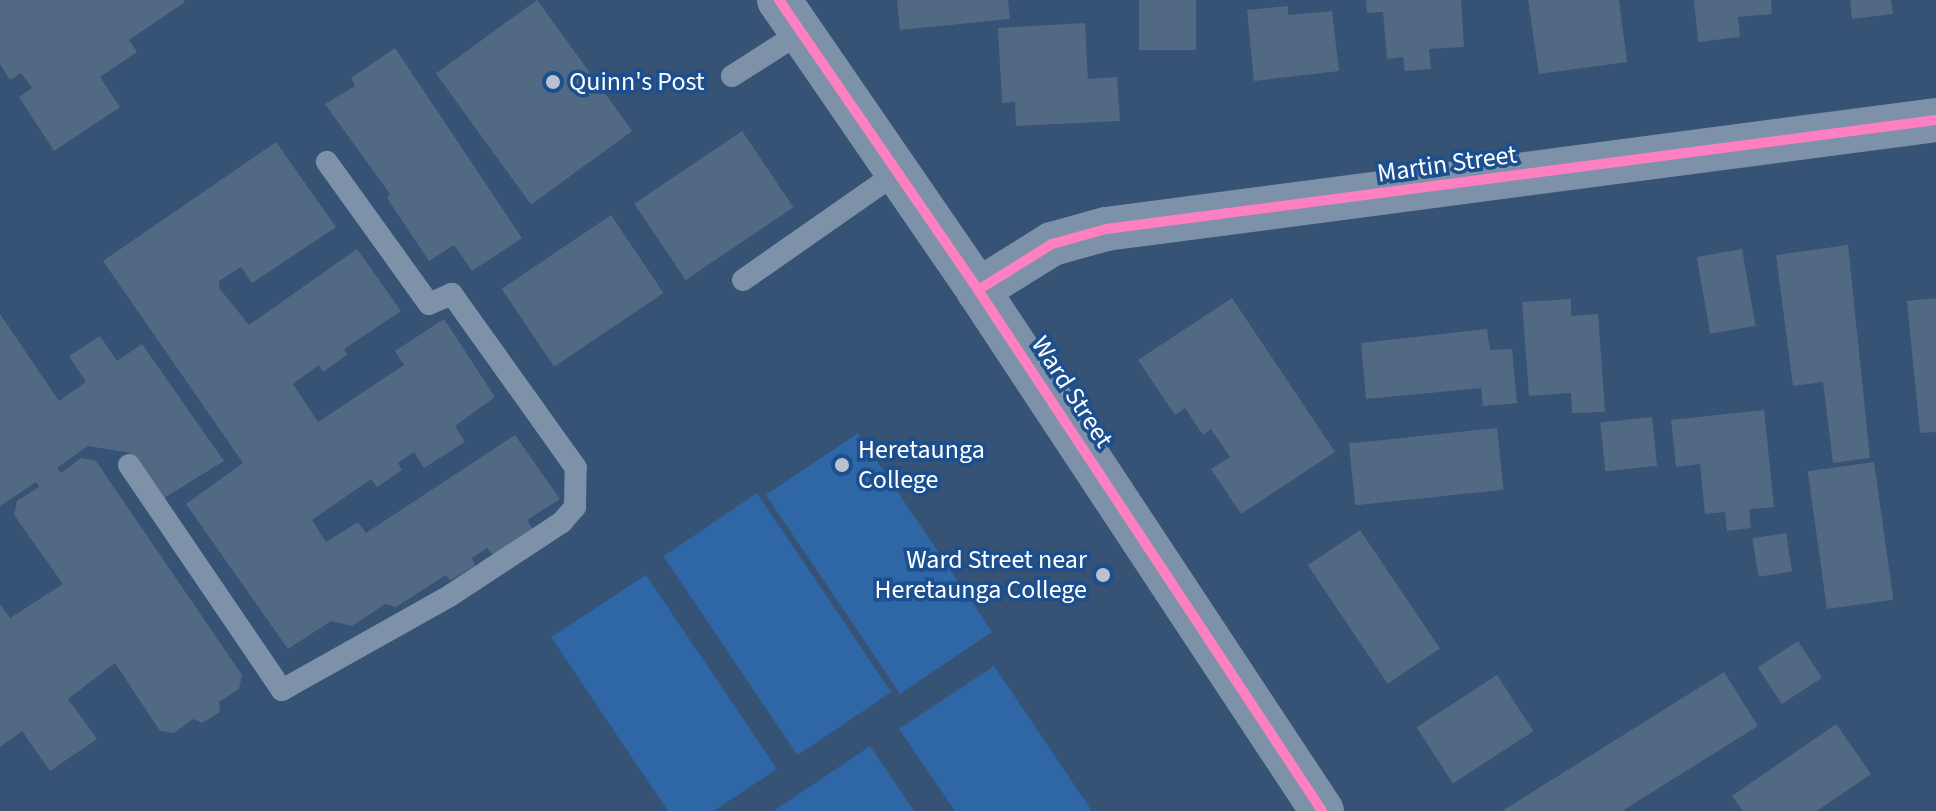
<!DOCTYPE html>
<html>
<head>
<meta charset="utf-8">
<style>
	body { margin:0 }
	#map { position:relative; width:1936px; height:811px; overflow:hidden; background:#365274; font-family:"Source Sans 3",sans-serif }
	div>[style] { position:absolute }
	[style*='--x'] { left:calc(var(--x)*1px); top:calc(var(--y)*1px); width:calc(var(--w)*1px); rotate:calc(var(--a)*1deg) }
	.green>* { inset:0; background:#2f66a5; transform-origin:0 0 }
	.building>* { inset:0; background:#526984; transform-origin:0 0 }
	.service>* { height:22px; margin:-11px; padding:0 11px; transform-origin:11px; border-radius:11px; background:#7d92a8 }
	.minor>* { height:44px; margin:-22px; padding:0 22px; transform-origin:22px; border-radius:22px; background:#7d92a8 }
	.tertiary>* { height:44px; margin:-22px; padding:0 22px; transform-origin:22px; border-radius:22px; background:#7d92a8 }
	.cycleway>* { height:10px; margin:-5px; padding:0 5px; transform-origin:5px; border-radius:5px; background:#ff80c0 }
	.dots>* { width:22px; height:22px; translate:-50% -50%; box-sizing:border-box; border:4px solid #1b4f8f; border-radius:50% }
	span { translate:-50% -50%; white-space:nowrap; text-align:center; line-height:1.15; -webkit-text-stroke:7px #1b4f8f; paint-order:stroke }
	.poi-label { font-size:26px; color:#fff }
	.left { translate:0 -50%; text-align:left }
	.right { translate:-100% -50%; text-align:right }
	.street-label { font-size:26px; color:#fff }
</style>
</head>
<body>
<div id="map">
	<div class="green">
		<div style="left:858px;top:433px;width:240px;height:111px;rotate:56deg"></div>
		<div style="left:757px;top:493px;width:240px;height:113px;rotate:56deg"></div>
		<div style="clip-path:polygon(646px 575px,777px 769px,714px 811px,668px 811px,551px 637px)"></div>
		<div style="clip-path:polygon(994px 666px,1092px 811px,955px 811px,899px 729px)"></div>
		<div style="clip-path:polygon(870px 746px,914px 811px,775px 811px,775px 810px)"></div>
	</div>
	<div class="building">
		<div style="clip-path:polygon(0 0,183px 0,185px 2px,129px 40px,137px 52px,100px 77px,120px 107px,54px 151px,19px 97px,32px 88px,21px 73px,10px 80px,0 64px)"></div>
		<div style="left:537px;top:0;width:162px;height:125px;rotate:54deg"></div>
		<div style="clip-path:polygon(897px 0,1008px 0,1010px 19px,900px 30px)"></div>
		<div style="left:1139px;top:0;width:57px;height:50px"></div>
		<div style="clip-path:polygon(1366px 0,1461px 0,1464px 47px,1429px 49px,1431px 69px,1405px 71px,1403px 57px,1387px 59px,1383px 12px,1367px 13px)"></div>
		<div style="clip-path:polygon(1528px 0,1619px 0,1627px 62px,1539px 74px)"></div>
		<div style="clip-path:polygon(1694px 0,1771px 0,1772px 14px,1738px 17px,1740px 37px,1698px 42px)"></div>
		<div style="clip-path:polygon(1850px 0,1891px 0,1893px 14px,1852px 19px)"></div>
		<div style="clip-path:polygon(1288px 6px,1288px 15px,1332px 11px,1339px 71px,1254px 81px,1247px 10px)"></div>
		<div style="clip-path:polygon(1085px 23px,1088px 79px,1117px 77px,1120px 121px,1016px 126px,1015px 102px,1002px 103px,998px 28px)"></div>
		<div style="clip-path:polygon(395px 48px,522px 238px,472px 271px,454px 245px,429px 261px,387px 198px,390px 194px,325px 104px,355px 86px,351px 78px)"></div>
		<div style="left:742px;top:131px;width:92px;height:130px;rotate:56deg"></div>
		<div style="clip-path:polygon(276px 142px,336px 227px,252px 283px,241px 267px,219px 281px,219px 288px,249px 325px,357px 249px,401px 311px,344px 349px,347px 355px,323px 372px,319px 365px,293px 384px,318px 422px,404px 365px,395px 351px,444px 319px,495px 397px,455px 426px,465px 442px,424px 468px,414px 452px,398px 463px,402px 470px,377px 487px,371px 479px,312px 520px,326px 542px,358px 522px,366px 533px,515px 435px,560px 499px,527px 520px,533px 530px,494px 557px,487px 548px,472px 558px,475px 565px,450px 581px,446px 575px,396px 607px,385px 604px,352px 626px,331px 621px,288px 649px,186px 504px,243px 463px,103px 261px)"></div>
		<div style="left:611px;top:215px;width:94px;height:132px;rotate:56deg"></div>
		<div style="clip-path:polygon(1848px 245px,1870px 458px,1833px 463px,1823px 382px,1793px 386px,1776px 255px)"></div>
		<div style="left:1742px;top:249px;width:78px;height:46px;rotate:80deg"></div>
		<div style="clip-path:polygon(1232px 298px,1335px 452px,1241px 514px,1211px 469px,1230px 457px,1211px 429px,1203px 435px,1185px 408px,1175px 415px,1138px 360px)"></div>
		<div style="clip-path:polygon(1936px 298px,1936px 432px,1920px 433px,1907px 301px)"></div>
		<div style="clip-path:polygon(1571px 299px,1571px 316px,1598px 314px,1605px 412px,1572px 413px,1571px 393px,1529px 396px,1522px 302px)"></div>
		<div style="clip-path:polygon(0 314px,59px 401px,86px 382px,69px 356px,100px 336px,117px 361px,142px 344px,224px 461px,161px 500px,131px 453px,88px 446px,57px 468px,61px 473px,81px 458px,96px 461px,242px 675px,239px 689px,219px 702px,220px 712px,202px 723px,193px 719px,174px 733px,160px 731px,115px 663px,68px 699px,97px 739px,50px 771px,22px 731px,0 747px,0 604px,10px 618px,63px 584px,14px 515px,17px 501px,39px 487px,36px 482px,0 506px)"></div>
		<div style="clip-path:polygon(1487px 329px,1490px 350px,1512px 349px,1517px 403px,1483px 406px,1481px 388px,1366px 399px,1361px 343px)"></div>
		<div style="clip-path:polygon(1764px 410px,1774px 507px,1749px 509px,1751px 528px,1727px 531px,1725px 512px,1705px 514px,1700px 464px,1676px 467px,1671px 420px)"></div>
		<div style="left:1652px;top:417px;width:49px;height:52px;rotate:84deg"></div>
		<div style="left:1497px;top:428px;width:62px;height:149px;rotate:84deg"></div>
		<div style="left:1874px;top:462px;width:139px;height:67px;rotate:82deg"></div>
		<div style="left:1360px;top:530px;width:143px;height:63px;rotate:56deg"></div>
		<div style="left:1786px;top:533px;width:39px;height:34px;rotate:81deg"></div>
		<div style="left:1798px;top:641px;width:44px;height:48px;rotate:57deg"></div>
		<div style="clip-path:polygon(1724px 672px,1758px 726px,1622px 811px,1502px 811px)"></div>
		<div style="left:1497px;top:675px;width:67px;height:96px;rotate:57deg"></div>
		<div style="clip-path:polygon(1836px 724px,1871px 774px,1817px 811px,1743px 811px,1732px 796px)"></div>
	</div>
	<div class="service">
		<div style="--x:732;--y:76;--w:82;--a:-32.5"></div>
		<div style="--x:743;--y:280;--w:190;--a:-34.9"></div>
		<div style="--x:129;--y:465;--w:272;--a:55.8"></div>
		<div style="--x:282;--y:690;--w:194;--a:-29.3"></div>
		<div style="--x:451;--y:595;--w:133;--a:-33.3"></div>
		<div style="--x:562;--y:522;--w:20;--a:-49"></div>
		<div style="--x:575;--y:507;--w:39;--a:-89"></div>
		<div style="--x:576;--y:468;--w:214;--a:-125.5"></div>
		<div style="--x:452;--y:294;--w:25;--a:157"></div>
		<div style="--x:429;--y:304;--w:175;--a:-125.7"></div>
	</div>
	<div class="minor">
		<div style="--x:978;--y:290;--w:87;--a:-31.9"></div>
		<div style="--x:1052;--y:244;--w:56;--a:-15.5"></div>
		<div style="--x:1106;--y:229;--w:837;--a:-7.48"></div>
	</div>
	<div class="tertiary">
		<div style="--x:779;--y:0;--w:352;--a:55.5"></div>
		<div style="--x:978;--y:290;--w:624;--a:56.56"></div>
	</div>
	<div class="cycleway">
		<div style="--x:779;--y:0;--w:352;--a:55.5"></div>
		<div style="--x:978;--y:290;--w:624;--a:56.56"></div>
		<div style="--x:978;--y:290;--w:87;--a:-31.9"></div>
		<div style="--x:1052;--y:244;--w:56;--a:-15.5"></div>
		<div style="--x:1106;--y:229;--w:837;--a:-7.48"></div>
	</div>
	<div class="dots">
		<div style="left:553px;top:82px;background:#b9c2ce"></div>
		<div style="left:842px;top:465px;background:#b9c2ce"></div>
		<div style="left:1103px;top:575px;background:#b9c2ce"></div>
	</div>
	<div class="poi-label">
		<span class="left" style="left:569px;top:82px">Quinn's Post</span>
		<span class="left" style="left:858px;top:465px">Heretaunga<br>College</span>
		<span class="right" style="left:1087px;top:575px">Ward Street near<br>Heretaunga College</span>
	</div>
	<div class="street-label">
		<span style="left:1447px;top:164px;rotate:-8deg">Martin Street</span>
		<span style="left:1072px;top:392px;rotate:57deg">Ward Street</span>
	</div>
</div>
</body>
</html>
